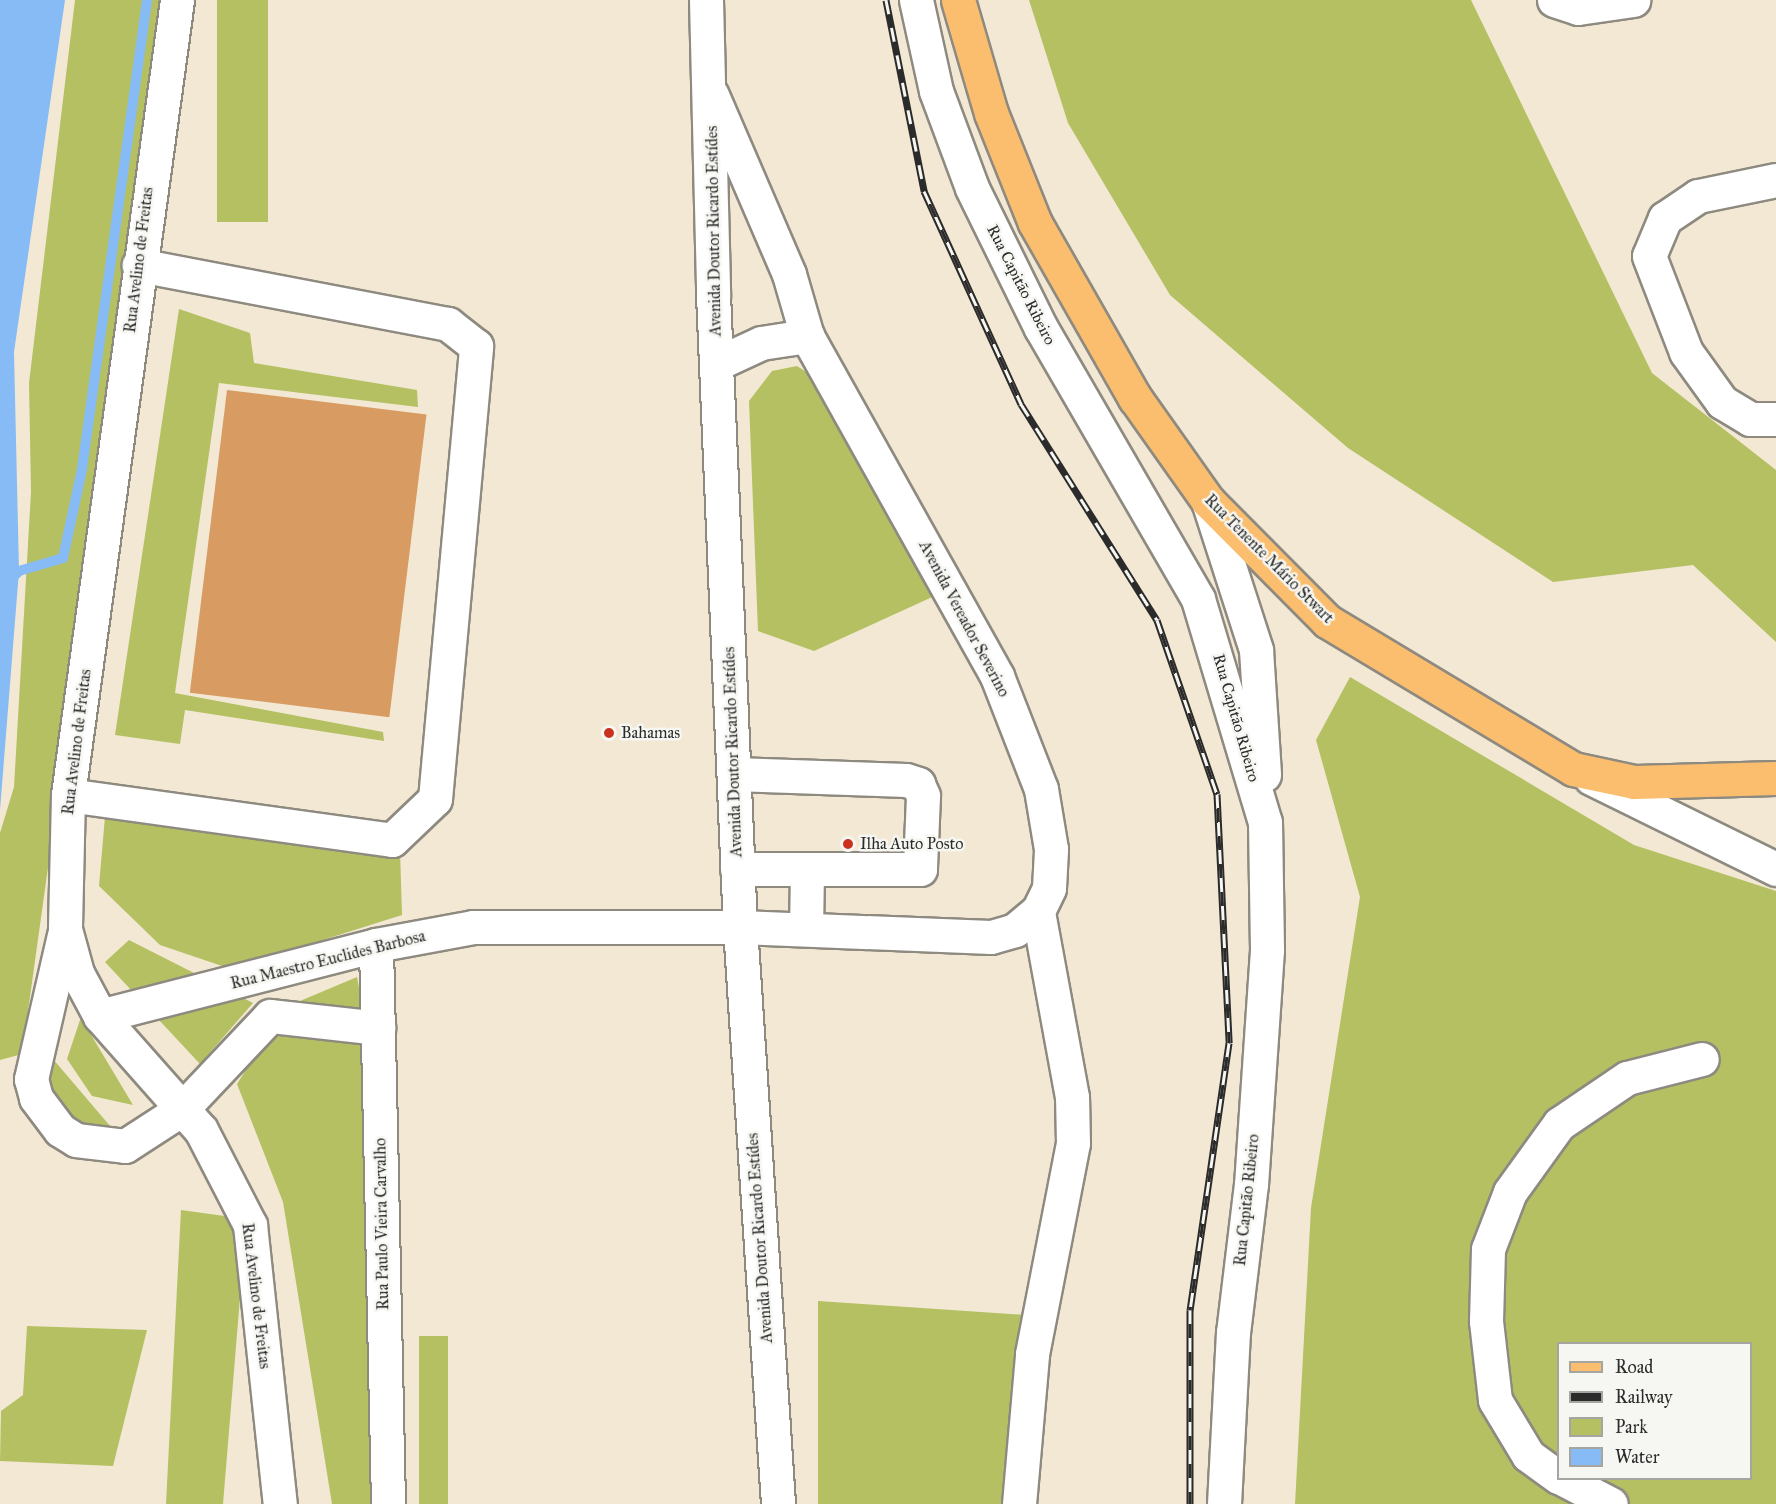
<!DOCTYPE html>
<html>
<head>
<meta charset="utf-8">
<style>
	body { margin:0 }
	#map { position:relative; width:1776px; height:1504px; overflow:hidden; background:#f2e8d4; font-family:"IM FELL Great Primer",serif }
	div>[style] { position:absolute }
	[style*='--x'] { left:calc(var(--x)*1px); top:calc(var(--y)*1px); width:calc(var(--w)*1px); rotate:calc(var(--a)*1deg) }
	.green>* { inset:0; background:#b4c062; transform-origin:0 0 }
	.water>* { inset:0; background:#87bbf5 }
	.stream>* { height:10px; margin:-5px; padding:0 5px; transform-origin:5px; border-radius:5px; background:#87bbf5 }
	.building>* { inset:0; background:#d89b62; transform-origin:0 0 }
	.roads { filter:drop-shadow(2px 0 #8e8a80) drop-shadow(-2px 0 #8e8a80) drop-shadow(0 2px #8e8a80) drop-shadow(0 -2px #8e8a80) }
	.minor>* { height:33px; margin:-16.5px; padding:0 16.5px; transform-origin:16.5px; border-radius:16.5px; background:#fff }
	.major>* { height:33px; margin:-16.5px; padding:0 16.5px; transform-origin:16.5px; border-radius:16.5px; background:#fbbe6e }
	.rail>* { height:7px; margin-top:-3.5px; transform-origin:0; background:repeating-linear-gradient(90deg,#f6f6f2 0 14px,#2b2b2b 0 28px); box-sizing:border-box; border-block:2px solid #2b2b2b }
	.dots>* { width:16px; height:16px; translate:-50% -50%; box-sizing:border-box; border:3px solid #f6f6f2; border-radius:50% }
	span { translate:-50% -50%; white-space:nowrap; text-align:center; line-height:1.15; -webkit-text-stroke:5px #f6f6f2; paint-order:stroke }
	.street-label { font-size:16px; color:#2b2b2b }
	.poi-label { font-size:16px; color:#2b2b2b }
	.left { translate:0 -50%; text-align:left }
	.legend { position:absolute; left:1557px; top:1342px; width:195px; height:138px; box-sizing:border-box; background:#f6f6f2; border:2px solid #a5a5a2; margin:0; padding:8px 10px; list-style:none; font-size:18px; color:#2b2b2b }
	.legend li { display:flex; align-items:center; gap:12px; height:30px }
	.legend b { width:30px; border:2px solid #a5a5a2 }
</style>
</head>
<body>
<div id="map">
	<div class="green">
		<div style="clip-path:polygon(75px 0,169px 0,22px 1054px,0 1060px,0 833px,14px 787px,31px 492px,29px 383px)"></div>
		<div style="left:217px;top:0;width:51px;height:222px"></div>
		<div style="clip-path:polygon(1029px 0,1471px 0,1652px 373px,1776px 470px,1776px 642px,1693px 565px,1553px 582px,1348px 448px,1170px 295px,1068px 123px)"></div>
		<div style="clip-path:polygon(179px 309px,250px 333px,254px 363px,417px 390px,418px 407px,219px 383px,175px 693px,383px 732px,384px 741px,185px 710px,180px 744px,115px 735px)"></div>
		<div style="clip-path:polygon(797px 366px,834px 390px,941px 593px,814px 651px,758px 631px,749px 401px,772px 371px)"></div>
		<div style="clip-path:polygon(evenodd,1350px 677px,1634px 845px,1776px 891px,1776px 1504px,1295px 1504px,1311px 1208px,1360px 897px,1316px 740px,1350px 677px,1558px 1344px,1750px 1344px,1750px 1478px,1558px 1478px,1558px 1344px)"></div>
		<div style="clip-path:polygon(106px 805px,400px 850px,402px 915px,231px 969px,160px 945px,99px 886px)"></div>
		<div style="clip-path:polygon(129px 940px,253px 1003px,200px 1064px,105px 962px)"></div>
		<div style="clip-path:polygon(357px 977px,364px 1014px,300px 1001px)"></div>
		<div style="clip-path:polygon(81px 1017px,81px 1018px,133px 1105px,92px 1096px,67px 1059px)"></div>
		<div style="clip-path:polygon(269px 1033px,362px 1038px,377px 1504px,332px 1504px,283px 1202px,237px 1084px)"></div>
		<div style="clip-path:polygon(53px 1059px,116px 1133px,63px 1119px,46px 1078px)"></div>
		<div style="clip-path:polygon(181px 1210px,239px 1218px,245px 1237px,223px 1504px,166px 1504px)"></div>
		<div style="clip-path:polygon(818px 1301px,1027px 1315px,1010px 1504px,818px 1504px)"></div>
		<div style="clip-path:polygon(27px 1326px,147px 1330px,113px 1466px,0 1461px,1px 1411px,23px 1395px)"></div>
		<div style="left:448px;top:1336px;width:168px;height:29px;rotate:90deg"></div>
	</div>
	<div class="water">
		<div style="clip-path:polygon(0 0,65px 0,14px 352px,19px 571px,0 810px)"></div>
	</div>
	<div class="stream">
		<div style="--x:0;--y:589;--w:26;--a:-43"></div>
		<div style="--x:19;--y:571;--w:46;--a:-16.5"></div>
		<div style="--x:63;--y:558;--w:91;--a:-77.9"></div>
		<div style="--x:82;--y:469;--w:473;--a:-82.1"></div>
	</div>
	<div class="building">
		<div style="left:227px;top:390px;width:201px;height:305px;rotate:7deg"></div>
	</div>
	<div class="roads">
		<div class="minor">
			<div style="--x:177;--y:0;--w:802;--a:97.81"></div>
			<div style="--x:68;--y:795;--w:134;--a:91.3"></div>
			<div style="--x:65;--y:929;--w:46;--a:74.7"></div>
			<div style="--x:77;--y:973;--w:49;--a:61.9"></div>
			<div style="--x:100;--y:1016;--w:152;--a:48.5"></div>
			<div style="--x:201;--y:1130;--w:107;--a:62.7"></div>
			<div style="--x:250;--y:1225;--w:281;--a:83.9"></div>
			<div style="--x:706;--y:0;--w:294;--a:88.6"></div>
			<div style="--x:713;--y:294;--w:634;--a:87.56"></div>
			<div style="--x:740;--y:927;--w:578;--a:86.23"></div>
			<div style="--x:916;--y:0;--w:93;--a:77.6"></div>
			<div style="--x:936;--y:91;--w:103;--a:69.6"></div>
			<div style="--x:972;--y:188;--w:156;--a:63.8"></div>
			<div style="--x:1041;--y:328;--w:313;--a:59.9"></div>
			<div style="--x:1198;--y:599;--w:233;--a:73.3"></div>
			<div style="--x:1265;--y:822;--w:128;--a:89.1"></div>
			<div style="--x:1267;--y:950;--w:235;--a:93.9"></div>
			<div style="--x:1251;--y:1184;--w:149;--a:96.9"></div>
			<div style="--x:1233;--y:1332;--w:172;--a:93"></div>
			<div style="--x:1554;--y:0;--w:25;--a:18"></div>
			<div style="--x:1578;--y:8;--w:56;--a:-8.3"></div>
			<div style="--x:1776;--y:180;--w:80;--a:168.4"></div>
			<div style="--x:1698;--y:196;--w:40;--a:146"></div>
			<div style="--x:1665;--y:218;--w:41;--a:112.8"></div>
			<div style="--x:1649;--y:256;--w:103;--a:68.9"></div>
			<div style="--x:1686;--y:352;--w:62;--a:54.2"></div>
			<div style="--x:1722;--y:402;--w:33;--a:31"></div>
			<div style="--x:1750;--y:419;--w:26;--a:0"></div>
			<div style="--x:718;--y:363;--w:47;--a:-24.9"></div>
			<div style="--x:761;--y:343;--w:47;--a:-8.7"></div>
			<div style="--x:1208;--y:501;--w:157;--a:72.1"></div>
			<div style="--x:1256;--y:650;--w:125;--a:86.3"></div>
			<div style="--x:734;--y:774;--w:172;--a:2"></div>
			<div style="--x:906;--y:780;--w:13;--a:18"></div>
			<div style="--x:918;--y:784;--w:13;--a:67"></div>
			<div style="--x:923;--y:796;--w:73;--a:92.4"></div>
			<div style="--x:920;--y:869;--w:183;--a:180"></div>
			<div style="--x:1591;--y:778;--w:206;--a:26.2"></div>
			<div style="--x:68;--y:795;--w:327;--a:7.9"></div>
			<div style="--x:392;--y:840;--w:59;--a:-43.6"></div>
			<div style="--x:435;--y:799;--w:455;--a:-84.8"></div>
			<div style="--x:476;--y:346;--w:36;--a:-142"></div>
			<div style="--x:448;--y:324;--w:315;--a:-169.2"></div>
			<div style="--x:806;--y:929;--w:60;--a:-89"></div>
			<div style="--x:64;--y:935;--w:148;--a:102.9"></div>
			<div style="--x:31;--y:1079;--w:20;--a:75"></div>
			<div style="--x:36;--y:1098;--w:40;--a:53"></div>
			<div style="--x:60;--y:1130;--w:19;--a:32"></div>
			<div style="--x:76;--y:1140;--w:49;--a:7"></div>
			<div style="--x:125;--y:1146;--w:68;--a:-33"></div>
			<div style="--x:182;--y:1109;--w:128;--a:-46.6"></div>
			<div style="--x:270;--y:1016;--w:109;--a:6.3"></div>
			<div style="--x:376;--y:945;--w:559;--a:88.77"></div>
			<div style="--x:100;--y:1016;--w:285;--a:-14.4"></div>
			<div style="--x:376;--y:945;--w:99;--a:-10.5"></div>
			<div style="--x:473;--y:927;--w:267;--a:0"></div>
			<div style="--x:740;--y:927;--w:251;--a:2.3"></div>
			<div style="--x:991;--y:937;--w:25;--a:-16"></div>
			<div style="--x:1015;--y:930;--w:30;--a:-40"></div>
			<div style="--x:1038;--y:911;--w:25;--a:-64"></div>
			<div style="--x:1049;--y:888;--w:39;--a:-87"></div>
			<div style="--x:1051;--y:849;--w:61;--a:-99.5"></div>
			<div style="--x:1041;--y:789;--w:121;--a:-111.3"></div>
			<div style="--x:997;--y:676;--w:389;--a:-119.2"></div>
			<div style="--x:807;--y:336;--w:65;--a:-106.2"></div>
			<div style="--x:789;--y:274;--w:195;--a:-113.3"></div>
			<div style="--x:1558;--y:1477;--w:37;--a:-144"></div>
			<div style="--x:1528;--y:1455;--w:64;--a:-121"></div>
			<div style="--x:1495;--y:1400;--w:80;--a:-96.5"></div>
			<div style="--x:1486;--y:1321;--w:72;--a:-88.4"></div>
			<div style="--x:1488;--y:1249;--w:61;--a:-68.9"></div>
			<div style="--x:1510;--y:1192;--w:84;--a:-54.2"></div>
			<div style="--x:1559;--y:1124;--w:82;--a:-34.1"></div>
			<div style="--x:1627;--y:1078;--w:77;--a:-14.2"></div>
			<div style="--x:1561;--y:1478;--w:56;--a:27.5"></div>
			<div style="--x:1019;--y:1504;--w:151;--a:-85"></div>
			<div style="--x:1032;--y:1354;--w:215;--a:-79"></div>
			<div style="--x:1073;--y:1143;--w:46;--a:-91.2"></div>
			<div style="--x:1072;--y:1097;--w:189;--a:-100.4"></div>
		</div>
		<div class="major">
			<div style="--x:958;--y:0;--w:118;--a:73.7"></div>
			<div style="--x:991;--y:113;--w:118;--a:68.2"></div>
			<div style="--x:1035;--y:223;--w:202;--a:60.3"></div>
			<div style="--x:1135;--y:398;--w:126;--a:54.7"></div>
			<div style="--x:1208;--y:501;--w:169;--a:45.2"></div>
			<div style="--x:1327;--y:621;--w:287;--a:31"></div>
			<div style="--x:1573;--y:769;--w:62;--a:12"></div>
			<div style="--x:1634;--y:782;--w:142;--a:-1.6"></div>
		</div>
	</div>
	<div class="rail">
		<div style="--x:886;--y:0;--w:195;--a:78.7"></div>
		<div style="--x:924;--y:191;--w:234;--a:65.5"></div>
		<div style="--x:1021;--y:404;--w:255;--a:57.8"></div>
		<div style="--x:1157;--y:620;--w:184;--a:71"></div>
		<div style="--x:1217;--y:794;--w:249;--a:87.2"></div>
		<div style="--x:1229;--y:1043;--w:270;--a:98.3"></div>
		<div style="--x:1190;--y:1310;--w:194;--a:90"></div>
	</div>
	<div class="dots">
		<div style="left:609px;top:733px;background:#c8321e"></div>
		<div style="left:848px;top:844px;background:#c8321e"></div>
	</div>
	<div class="street-label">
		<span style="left:714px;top:231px;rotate:-91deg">Avenida Doutor Ricardo Estídes</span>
		<span style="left:139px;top:260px;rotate:-83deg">Rua Avelino de Freitas</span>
		<span style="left:1021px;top:285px;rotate:63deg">Rua Capitão Ribeiro</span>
		<span style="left:1269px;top:559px;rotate:45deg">Rua Tenente Mário Stwart</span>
		<span style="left:964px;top:619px;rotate:62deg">Avenida Vereador Severino</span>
		<span style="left:1236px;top:718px;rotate:74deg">Rua Capitão Ribeiro</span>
		<span style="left:77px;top:742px;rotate:-83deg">Rua Avelino de Freitas</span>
		<span style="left:733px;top:752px;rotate:-92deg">Avenida Doutor Ricardo Estídes</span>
		<span style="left:328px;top:960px;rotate:-14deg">Rua Maestro Euclides Barbosa</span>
		<span style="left:1247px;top:1200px;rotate:-84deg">Rua Capitão Ribeiro</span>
		<span style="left:382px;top:1224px;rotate:-91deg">Rua Paulo Vieira Carvalho</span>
		<span style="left:760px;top:1238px;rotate:-94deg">Avenida Doutor Ricardo Estídes</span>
		<span style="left:256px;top:1296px;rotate:83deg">Rua Avelino de Freitas</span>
	</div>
	<div class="poi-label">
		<span class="left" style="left:621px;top:733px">Bahamas</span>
		<span class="left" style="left:860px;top:844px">Ilha Auto Posto</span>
	</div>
	<ul class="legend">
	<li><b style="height:8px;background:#fbbe6e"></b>Road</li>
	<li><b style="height:8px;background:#2b2b2b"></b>Railway</li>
	<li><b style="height:16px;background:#b4c062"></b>Park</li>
	<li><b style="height:16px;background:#87bbf5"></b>Water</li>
	</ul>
</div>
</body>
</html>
